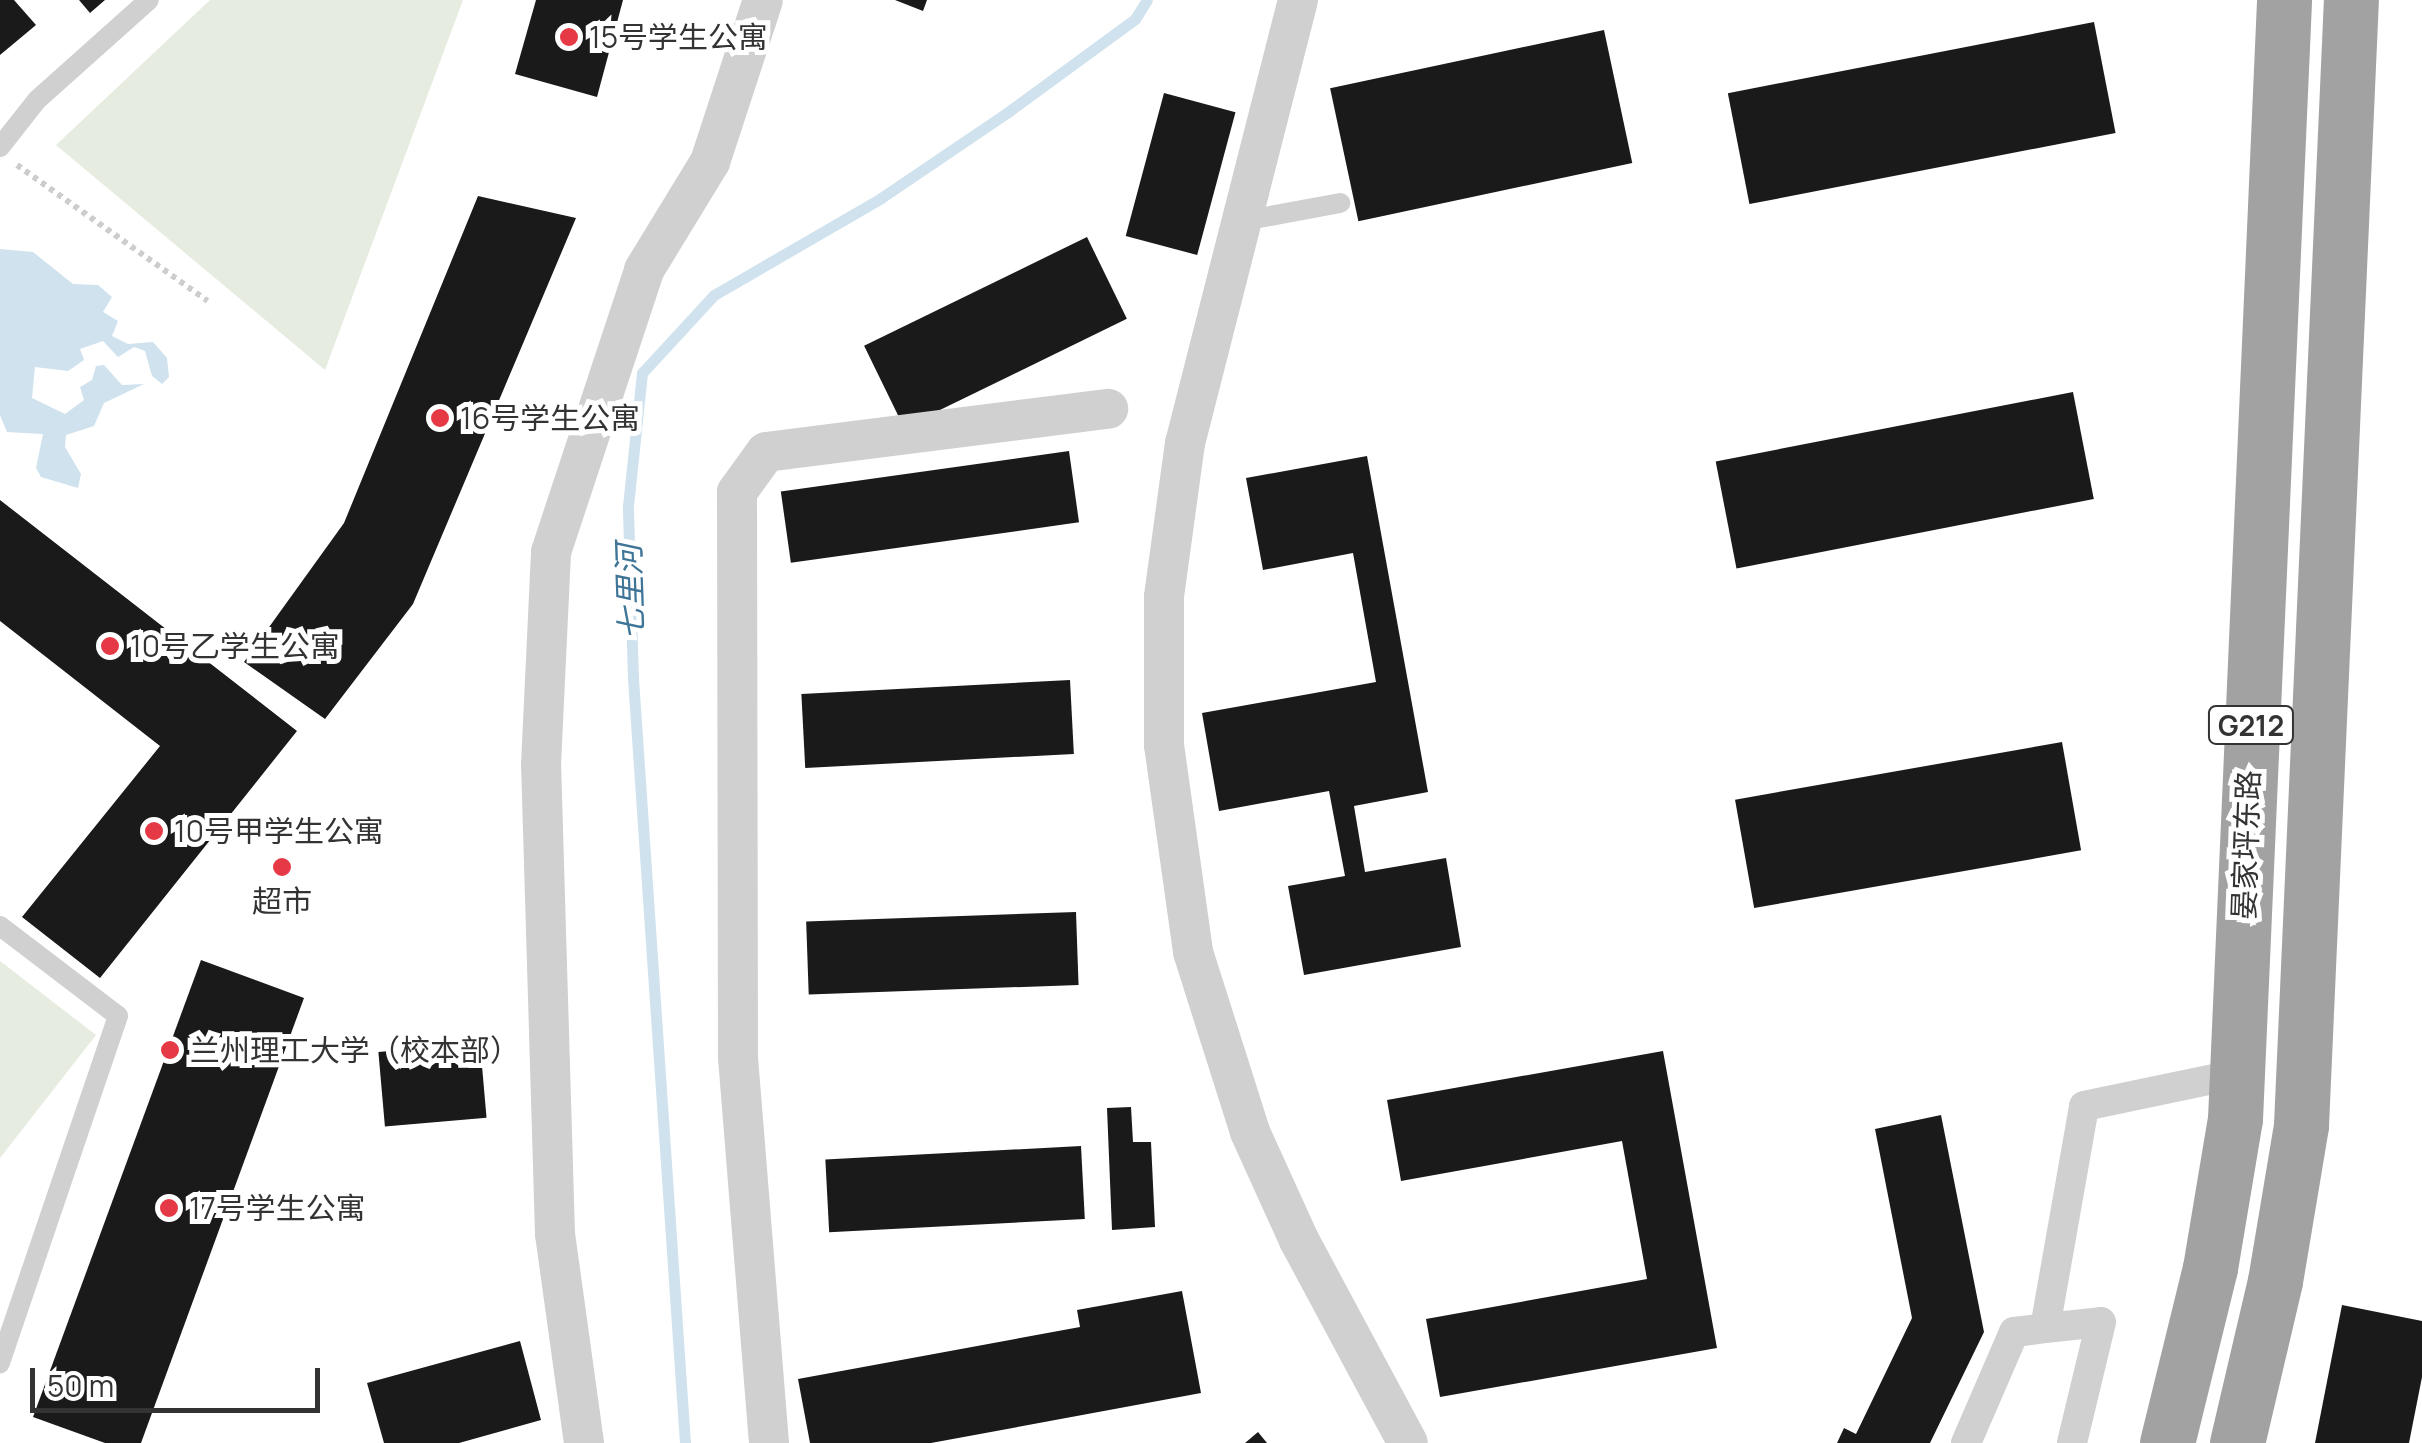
<!DOCTYPE html>
<html>
<head>
<meta charset="utf-8">
<style>
	body { margin:0 }
	#map { position:relative; width:2422px; height:1443px; overflow:hidden; background:#fff; font-family:Manrope,"Noto Sans SC",sans-serif }
	div>[style] { position:absolute }
	[style*='--x'] { left:calc(var(--x)*1px); top:calc(var(--y)*1px); width:calc(var(--w)*1px); rotate:calc(var(--a)*1deg) }
	.green>* { inset:0; background:#e6ecdf }
	.water>* { inset:0; background:#cfe2ee }
	.stream>* { height:11px; margin:-5.5px; padding:0 5.5px; transform-origin:5.5px; border-radius:5.5px; background:#cfe2ee }
	.building>* { inset:0; background:#1a1a1a; transform-origin:0 0 }
	.path>* { height:6px; margin-top:-3px; transform-origin:0; background:repeating-linear-gradient(90deg,#cdcdcd 0 5px,transparent 0 10px) }
	.service>* { height:20px; margin:-10px; padding:0 10px; transform-origin:10px; border-radius:10px; background:#d0d0d0 }
	.pedestrian>* { height:30px; margin:-15px; padding:0 15px; transform-origin:15px; border-radius:15px; background:#d0d0d0 }
	.minor>* { height:40px; margin:-20px; padding:0 20px; transform-origin:20px; border-radius:20px; background:#d0d0d0 }
	.trunk>* { height:55px; margin:-27.5px; padding:0 27.5px; transform-origin:27.5px; border-radius:27.5px; background:#a2a2a2 }
	.dots>* { width:28px; height:28px; translate:-50% -50%; box-sizing:border-box; border:5px solid #fff; border-radius:50% }
	span { translate:-50% -50%; white-space:nowrap; text-align:center; line-height:1.15; -webkit-text-stroke:10px #fff; paint-order:stroke }
	.shield-label span { padding:2px 8px; background:#fff; border:2px solid; border-radius:8px; -webkit-text-stroke-width:0 }
	.shield-label { font-size:28px; color:#333; font-weight:700 }
	.poi-label { font-size:30px; color:#333 }
	.left { translate:0 -50%; text-align:left }
	.street-label { font-size:30px; color:#333 }
	.water-label { font-size:32px; color:#3f7597; font-style:italic }
	.scale { position:absolute; left:30px; top:1368px; width:290px; height:45px; box-sizing:border-box; border:5px solid #333; border-top:0; padding-left:12px; font-size:30px; line-height:35px; white-space:nowrap; color:#333; -webkit-text-stroke:8px #fff; paint-order:stroke }
</style>
</head>
<body>
<div id="map">
	<div class="green">
		<div style="clip-path:polygon(210px 0,463px 0,325px 370px,56px 145px)"></div>
		<div style="clip-path:polygon(0 961px,96px 1035px,0 1158px)"></div>
	</div>
	<div class="water">
		<div style="clip-path:polygon(0 249px,33px 252px,73px 284px,98px 285px,112px 297px,103px 312px,118px 321px,112px 336px,128px 344px,153px 342px,167px 358px,169px 377px,162px 384px,152px 376px,145px 351px,134px 347px,118px 357px,103px 341px,80px 349px,84px 360px,68px 371px,35px 367px,32px 398px,65px 414px,84px 400px,80px 387px,92px 380px,96px 366px,104px 365px,122px 385px,144px 384px,104px 403px,94px 426px,66px 435px,65px 447px,81px 474px,78px 488px,41px 477px,36px 468px,43px 434px,7px 432px,0 415px)"></div>
	</div>
	<div class="stream">
		<div style="--x:685;--y:1443;--w:766;--a:-93.89"></div>
		<div style="--x:633;--y:679;--w:173;--a:-91.7"></div>
		<div style="--x:628;--y:506;--w:134;--a:-84"></div>
		<div style="--x:642;--y:373;--w:106;--a:-47.3"></div>
		<div style="--x:714;--y:295;--w:193;--a:-30.1"></div>
		<div style="--x:881;--y:198;--w:153;--a:-34.1"></div>
		<div style="--x:1008;--y:112;--w:157;--a:-36.2"></div>
		<div style="--x:1135;--y:19;--w:22;--a:-58"></div>
	</div>
	<div class="building">
		<div style="clip-path:polygon(0 0,14px 0,36px 25px,0 55px)"></div>
		<div style="clip-path:polygon(79px 0,105px 0,90px 13px)"></div>
		<div style="clip-path:polygon(536px 0,623px 0,597px 97px,515px 74px)"></div>
		<div style="clip-path:polygon(895px 0,927px 0,923px 11px)"></div>
		<div style="left:2094px;top:22px;width:113px;height:373px;rotate:79deg"></div>
		<div style="left:1604px;top:30px;width:136px;height:280px;rotate:78deg"></div>
		<div style="left:1164px;top:93px;width:74px;height:148px;rotate:15deg"></div>
		<div style="clip-path:polygon(478px 196px,576px 218px,413px 604px,325px 719px,244px 662px,344px 523px)"></div>
		<div style="left:1087px;top:237px;width:91px;height:248px;rotate:64deg"></div>
		<div style="left:2073px;top:392px;width:109px;height:364px;rotate:79deg"></div>
		<div style="left:1069px;top:451px;width:72px;height:291px;rotate:82deg"></div>
		<div style="clip-path:polygon(1367px 456px,1428px 792px,1354px 806px,1365px 872px,1446px 858px,1461px 947px,1304px 975px,1288px 886px,1345px 876px,1329px 791px,1219px 811px,1202px 713px,1376px 682px,1353px 553px,1263px 570px,1246px 478px)"></div>
		<div style="clip-path:polygon(0 500px,297px 731px,100px 978px,22px 917px,160px 746px,0 621px)"></div>
		<div style="left:1070px;top:680px;width:74px;height:269px;rotate:87deg"></div>
		<div style="left:2062px;top:742px;width:110px;height:332px;rotate:80deg"></div>
		<div style="left:1076px;top:912px;width:73px;height:270px;rotate:88deg"></div>
		<div style="clip-path:polygon(201px 960px,304px 998px,141px 1443px,105px 1443px,33px 1417px)"></div>
		<div style="left:480px;top:1043px;width:75px;height:102px;rotate:85deg"></div>
		<div style="clip-path:polygon(1663px 1051px,1717px 1348px,1440px 1397px,1426px 1319px,1647px 1279px,1622px 1141px,1401px 1181px,1387px 1100px)"></div>
		<div style="clip-path:polygon(1131px 1107px,1133px 1142px,1151px 1142px,1155px 1227px,1112px 1230px,1107px 1108px)"></div>
		<div style="clip-path:polygon(1941px 1115px,1984px 1332px,1930px 1443px,1837px 1443px,1844px 1428px,1856px 1434px,1912px 1318px,1875px 1129px)"></div>
		<div style="left:1081px;top:1146px;width:73px;height:256px;rotate:87deg"></div>
		<div style="clip-path:polygon(1182px 1291px,1201px 1393px,931px 1443px,810px 1443px,798px 1379px,1080px 1327px,1077px 1310px)"></div>
		<div style="clip-path:polygon(2342px 1305px,2422px 1321px,2422px 1377px,2409px 1443px,2315px 1443px)"></div>
		<div style="clip-path:polygon(520px 1341px,541px 1420px,459px 1443px,384px 1443px,367px 1383px)"></div>
		<div style="clip-path:polygon(1258px 1432px,1267px 1443px,1245px 1443px)"></div>
	</div>
	<div class="path">
		<div style="--x:17;--y:165;--w:234;--a:35.5"></div>
	</div>
	<div class="service">
		<div style="--x:0;--y:147;--w:60;--a:-51.8"></div>
		<div style="--x:37;--y:100;--w:150;--a:-41.8"></div>
		<div style="--x:1243;--y:221;--w:99;--a:-10.5"></div>
		<div style="--x:0;--y:926;--w:148;--a:37.3"></div>
		<div style="--x:118;--y:1016;--w:367;--a:108.8"></div>
	</div>
	<div class="pedestrian">
		<div style="--x:2045;--y:1328;--w:56;--a:-6.1"></div>
		<div style="--x:2101;--y:1322;--w:124;--a:103.5"></div>
		<div style="--x:1966;--y:1443;--w:121;--a:-66.6"></div>
		<div style="--x:2014;--y:1332;--w:31;--a:-7"></div>
		<div style="--x:2045;--y:1328;--w:225;--a:-80"></div>
		<div style="--x:2084;--y:1106;--w:156;--a:-11.8"></div>
	</div>
	<div class="minor">
		<div style="--x:1298;--y:0;--w:457;--a:104.3"></div>
		<div style="--x:1185;--y:443;--w:155;--a:97.8"></div>
		<div style="--x:1164;--y:597;--w:148;--a:90"></div>
		<div style="--x:1164;--y:745;--w:209;--a:82"></div>
		<div style="--x:1193;--y:952;--w:189;--a:72.4"></div>
		<div style="--x:1250;--y:1132;--w:119;--a:65.6"></div>
		<div style="--x:1299;--y:1240;--w:230;--a:61.8"></div>
		<div style="--x:584;--y:1443;--w:211;--a:-97.9"></div>
		<div style="--x:555;--y:1234;--w:469;--a:-91.7"></div>
		<div style="--x:541;--y:765;--w:213;--a:-87.3"></div>
		<div style="--x:551;--y:552;--w:297;--a:-71.7"></div>
		<div style="--x:644;--y:270;--w:127;--a:-58.6"></div>
		<div style="--x:710;--y:162;--w:170;--a:-71.9"></div>
		<div style="--x:769;--y:1443;--w:386;--a:-94.6"></div>
		<div style="--x:738;--y:1058;--w:566;--a:-90.1"></div>
		<div style="--x:737;--y:492;--w:49;--a:-54.1"></div>
		<div style="--x:766;--y:452;--w:345;--a:-7.2"></div>
	</div>
	<div class="trunk">
		<div style="--x:2167;--y:1443;--w:180;--a:-76.2"></div>
		<div style="--x:2210;--y:1268;--w:151;--a:-80.5"></div>
		<div style="--x:2235;--y:1119;--w:1120;--a:-87.49"></div>
		<div style="--x:2237;--y:1443;--w:166;--a:-76.8"></div>
		<div style="--x:2275;--y:1281;--w:158;--a:-80.5"></div>
		<div style="--x:2301;--y:1125;--w:1126;--a:-87.46"></div>
	</div>
	<div class="dots">
		<div style="left:569px;top:37px;background:#e63946"></div>
		<div style="left:440px;top:418px;background:#e63946"></div>
		<div style="left:110px;top:646px;background:#e63946"></div>
		<div style="left:154px;top:831px;background:#e63946"></div>
		<div style="left:282px;top:867px;background:#e63946"></div>
		<div style="left:170px;top:1050px;background:#e63946"></div>
		<div style="left:169px;top:1208px;background:#e63946"></div>
	</div>
	<div class="shield-label">
		<span style="left:2251px;top:725px">G212</span>
	</div>
	<div class="poi-label">
		<span class="left" style="left:589px;top:37px">15号学生公寓</span>
		<span class="left" style="left:460px;top:418px">16号学生公寓</span>
		<span class="left" style="left:130px;top:646px">10号乙学生公寓</span>
		<span class="left" style="left:174px;top:831px">10号甲学生公寓</span>
		<span style="left:282px;top:901px">超市</span>
		<span class="left" style="left:190px;top:1050px">兰州理工大学（校本部）</span>
		<span class="left" style="left:189px;top:1208px">17号学生公寓</span>
	</div>
	<div class="street-label">
		<span style="left:2246px;top:845px;rotate:-88deg">晏家坪东路</span>
	</div>
	<div class="water-label">
		<span style="left:630px;top:592px;rotate:-92deg">七里河</span>
	</div>
	<div class="scale">50 m</div>
</div>
</body>
</html>
